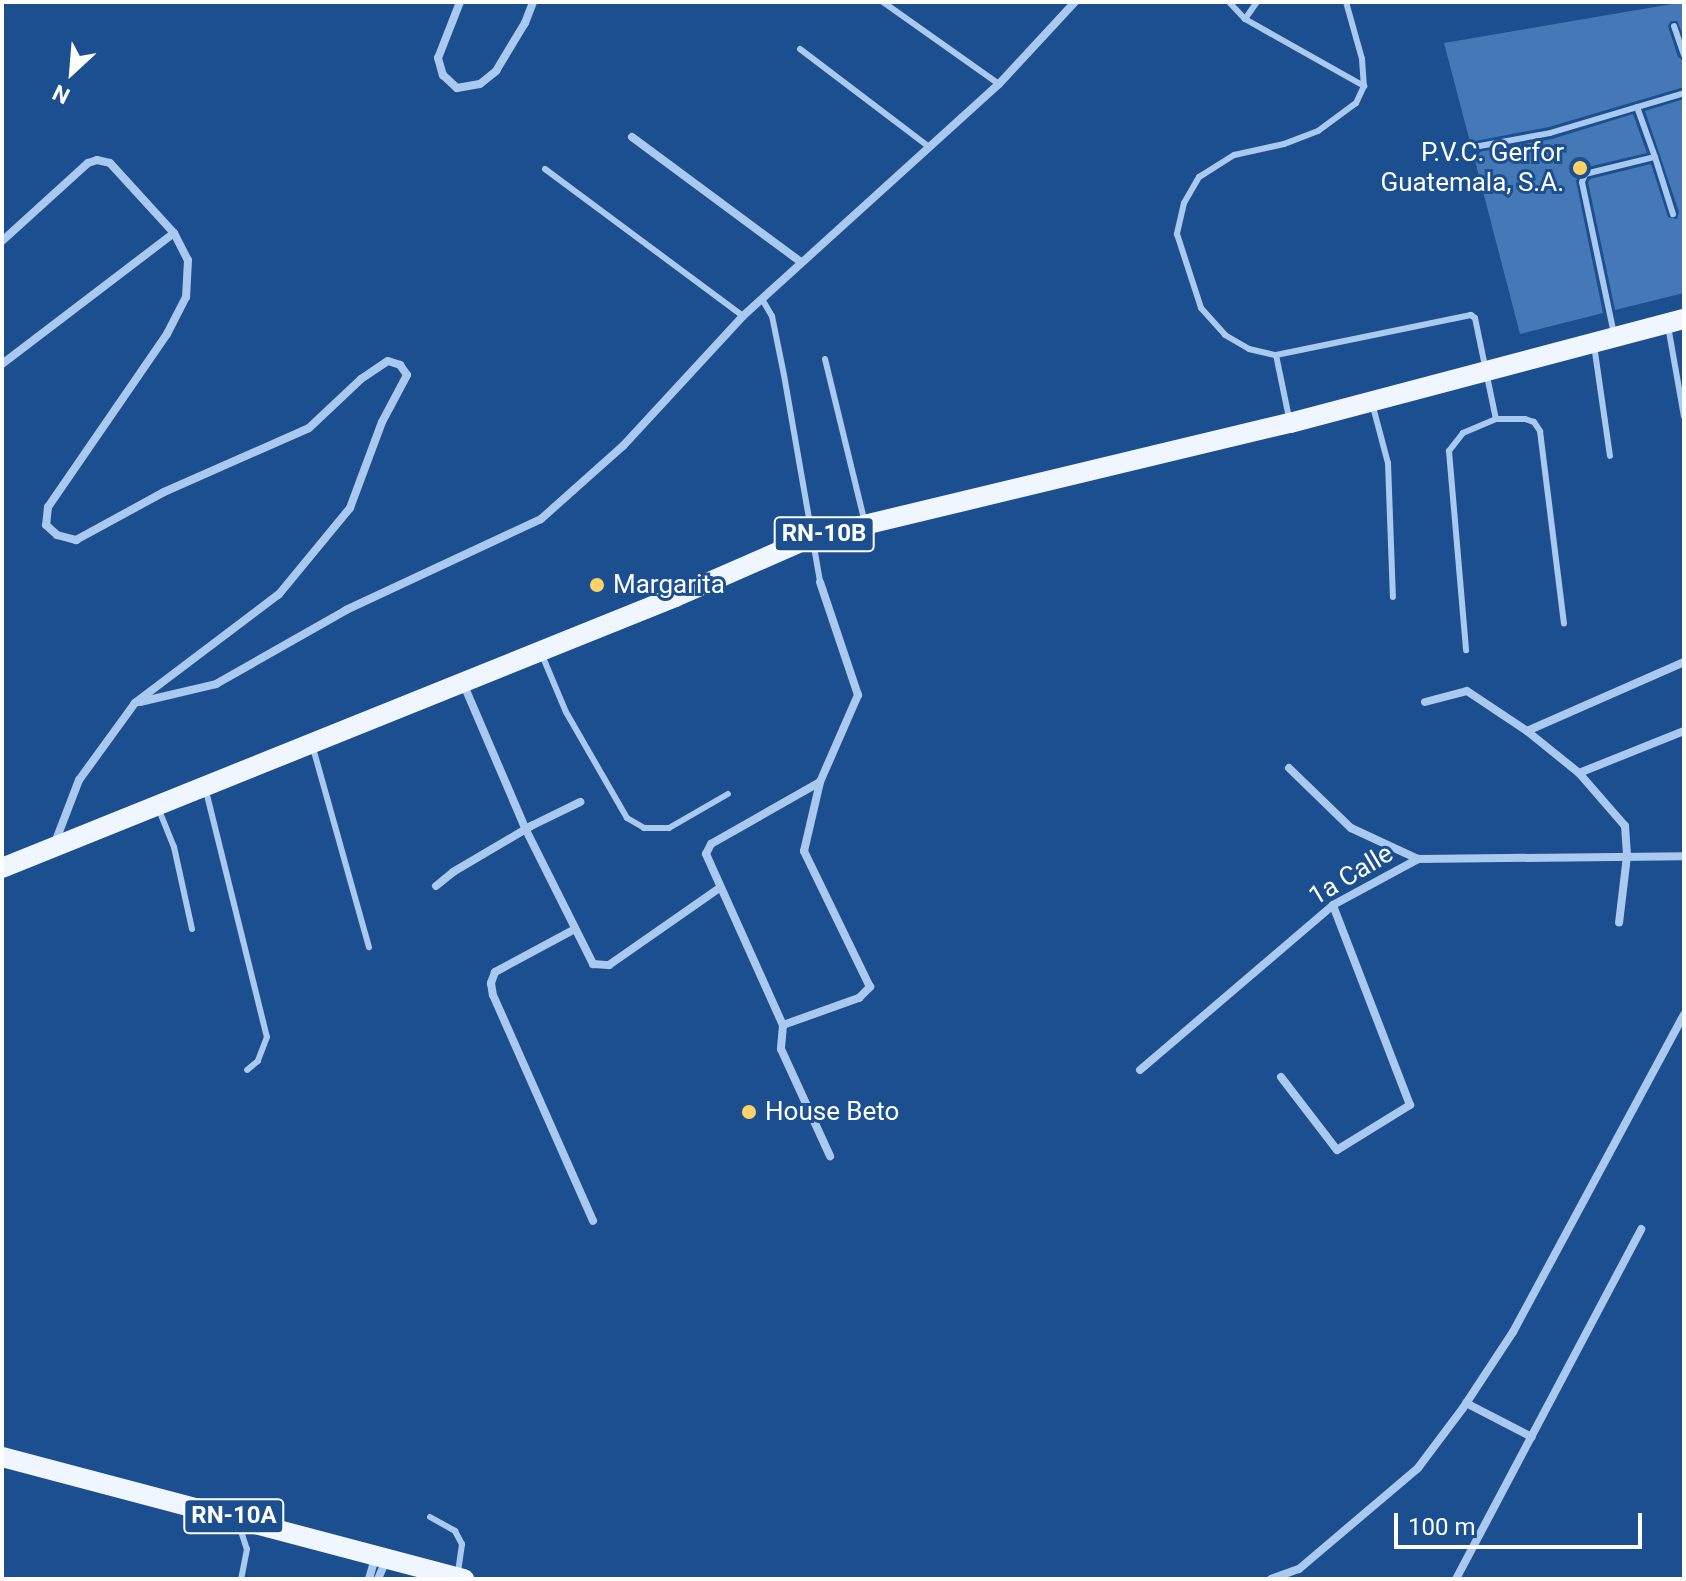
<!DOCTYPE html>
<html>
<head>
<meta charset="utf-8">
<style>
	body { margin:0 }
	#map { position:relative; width:1686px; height:1581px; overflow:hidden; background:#1b4f8f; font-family:Roboto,sans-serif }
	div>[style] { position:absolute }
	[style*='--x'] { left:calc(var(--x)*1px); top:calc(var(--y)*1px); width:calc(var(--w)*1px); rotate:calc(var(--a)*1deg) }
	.building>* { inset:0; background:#4478b7 }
	.service>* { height:6px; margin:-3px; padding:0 3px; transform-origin:3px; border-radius:3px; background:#a9c9ee }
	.minor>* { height:8px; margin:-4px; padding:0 4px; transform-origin:4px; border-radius:4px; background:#a9c9ee }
	.primary>* { height:20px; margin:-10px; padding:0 10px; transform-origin:10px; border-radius:10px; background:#f0f6ff }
	.dots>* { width:22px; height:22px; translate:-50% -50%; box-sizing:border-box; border:4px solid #1b4f8f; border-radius:50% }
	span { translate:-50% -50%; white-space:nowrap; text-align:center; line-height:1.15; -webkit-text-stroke:6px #1b4f8f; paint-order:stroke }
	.shield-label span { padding:2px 6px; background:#1b4f8f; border:2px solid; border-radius:6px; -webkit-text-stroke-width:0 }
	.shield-label { font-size:24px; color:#fff; font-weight:700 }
	.poi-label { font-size:26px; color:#fff }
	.right { translate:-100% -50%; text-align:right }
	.left { translate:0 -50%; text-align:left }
	.street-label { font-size:26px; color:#fff }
	.frame { position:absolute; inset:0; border:4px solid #fff; pointer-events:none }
	.north { position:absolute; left:32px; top:32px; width:80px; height:80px; -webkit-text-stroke:6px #1b4f8f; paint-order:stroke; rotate:206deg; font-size:22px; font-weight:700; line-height:32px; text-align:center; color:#fff }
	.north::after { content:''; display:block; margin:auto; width:28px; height:36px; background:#fff; clip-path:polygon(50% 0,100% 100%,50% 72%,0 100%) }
	.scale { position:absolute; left:1394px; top:1513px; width:248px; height:36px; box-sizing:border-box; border:4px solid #fff; border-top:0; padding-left:10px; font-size:24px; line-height:28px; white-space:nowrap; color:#fff; -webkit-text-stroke:6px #1b4f8f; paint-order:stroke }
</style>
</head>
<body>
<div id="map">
	<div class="building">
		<div style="clip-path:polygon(1684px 2px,1684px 37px,1677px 21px,1671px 21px,1668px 26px,1678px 57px,1684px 61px,1684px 87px,1549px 127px,1470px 142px,1444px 43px)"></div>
		<div style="clip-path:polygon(1684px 99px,1684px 293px,1615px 310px,1588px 182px,1590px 179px,1651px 164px,1668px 217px,1677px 219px,1679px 212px,1645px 111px)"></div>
		<div style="clip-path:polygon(1633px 114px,1647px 153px,1583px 168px,1576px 181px,1603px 313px,1520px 334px,1473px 153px,1552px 139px)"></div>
	</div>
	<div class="service">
		<div style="--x:883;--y:2;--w:142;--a:35.3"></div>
		<div style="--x:1229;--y:2;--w:23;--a:47"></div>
		<div style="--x:1245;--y:19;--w:21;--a:-55"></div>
		<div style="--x:1346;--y:2;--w:59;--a:74.3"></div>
		<div style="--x:1362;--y:59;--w:27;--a:86"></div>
		<div style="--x:1364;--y:86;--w:19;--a:115"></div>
		<div style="--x:1356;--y:103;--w:47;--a:143.6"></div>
		<div style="--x:1318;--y:131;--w:36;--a:159"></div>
		<div style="--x:1284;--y:144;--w:51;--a:167.6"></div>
		<div style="--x:1234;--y:155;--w:41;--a:147.8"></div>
		<div style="--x:1199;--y:177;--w:30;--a:120"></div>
		<div style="--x:1184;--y:203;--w:32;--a:103"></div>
		<div style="--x:1177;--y:234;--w:78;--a:72"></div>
		<div style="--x:1201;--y:308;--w:36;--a:48"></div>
		<div style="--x:1225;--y:335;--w:28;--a:30"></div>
		<div style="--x:1249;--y:349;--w:28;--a:13"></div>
		<div style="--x:1276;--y:355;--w:199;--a:-11.6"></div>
		<div style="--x:1471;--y:315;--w:5;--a:37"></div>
		<div style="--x:1475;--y:318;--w:103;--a:78.3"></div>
		<div style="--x:1496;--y:419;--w:36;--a:157"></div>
		<div style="--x:1463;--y:433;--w:23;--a:128"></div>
		<div style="--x:1449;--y:451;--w:200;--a:85.1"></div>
		<div style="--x:1245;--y:19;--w:137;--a:29.4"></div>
		<div style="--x:1674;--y:26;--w:31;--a:71"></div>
		<div style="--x:800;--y:49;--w:162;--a:37.2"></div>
		<div style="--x:1474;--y:147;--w:77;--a:-10.4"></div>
		<div style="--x:1550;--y:133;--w:140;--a:-16.6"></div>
		<div style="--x:1655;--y:157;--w:60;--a:72.5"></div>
		<div style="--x:545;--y:169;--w:247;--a:36.6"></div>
		<div style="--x:762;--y:299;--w:20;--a:60"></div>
		<div style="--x:772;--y:316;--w:60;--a:78.5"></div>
		<div style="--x:784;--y:375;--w:210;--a:80.1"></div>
		<div style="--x:1668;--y:326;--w:92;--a:80"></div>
		<div style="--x:1614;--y:334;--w:155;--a:-101.9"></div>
		<div style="--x:1582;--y:182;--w:9;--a:-69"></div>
		<div style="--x:1585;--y:174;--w:72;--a:-13.7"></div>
		<div style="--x:1655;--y:157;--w:53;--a:-109.8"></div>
		<div style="--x:1594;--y:345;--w:112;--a:81.8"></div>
		<div style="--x:1276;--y:355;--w:64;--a:78.3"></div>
		<div style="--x:825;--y:359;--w:169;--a:76.3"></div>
		<div style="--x:1372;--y:403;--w:62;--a:75.1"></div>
		<div style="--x:1388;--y:463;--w:134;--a:87.9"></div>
		<div style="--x:1496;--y:419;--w:29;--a:0"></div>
		<div style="--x:1525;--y:419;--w:9;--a:18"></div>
		<div style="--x:1534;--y:422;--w:11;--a:56"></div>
		<div style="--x:1540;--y:431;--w:194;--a:82.9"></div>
		<div style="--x:542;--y:655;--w:62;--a:67.2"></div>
		<div style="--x:566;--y:712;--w:122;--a:60.1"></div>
		<div style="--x:627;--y:818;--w:20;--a:30"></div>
		<div style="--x:644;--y:828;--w:25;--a:0"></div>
		<div style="--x:669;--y:828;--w:68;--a:-30"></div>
		<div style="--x:313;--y:748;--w:207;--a:74.3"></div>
		<div style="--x:206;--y:791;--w:253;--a:76.1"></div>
		<div style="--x:267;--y:1037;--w:26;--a:111"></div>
		<div style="--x:258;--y:1061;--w:14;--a:141"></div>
		<div style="--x:159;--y:810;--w:40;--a:68"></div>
		<div style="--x:174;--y:847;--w:84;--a:77.6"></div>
		<div style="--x:430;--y:1517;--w:29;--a:29"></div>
		<div style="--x:455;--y:1531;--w:15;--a:62"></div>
		<div style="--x:462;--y:1544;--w:29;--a:98"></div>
		<div style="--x:239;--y:1525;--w:25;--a:72"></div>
		<div style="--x:247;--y:1549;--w:31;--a:101"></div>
	</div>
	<div class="minor">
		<div style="--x:460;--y:2;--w:60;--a:111.4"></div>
		<div style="--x:438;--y:58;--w:18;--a:74"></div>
		<div style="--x:443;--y:75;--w:19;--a:43"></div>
		<div style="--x:457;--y:88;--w:23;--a:-10"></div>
		<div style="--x:480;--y:84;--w:21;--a:-39"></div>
		<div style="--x:496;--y:71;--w:56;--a:-58.9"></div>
		<div style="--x:525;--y:23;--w:22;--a:-69"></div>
		<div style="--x:632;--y:137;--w:210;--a:36.5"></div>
		<div style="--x:2;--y:241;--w:116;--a:-42.2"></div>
		<div style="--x:88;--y:163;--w:9;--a:-18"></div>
		<div style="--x:97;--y:160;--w:13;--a:13"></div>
		<div style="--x:110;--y:163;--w:95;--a:47.6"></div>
		<div style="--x:174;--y:233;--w:30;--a:63"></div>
		<div style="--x:188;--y:260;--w:37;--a:93"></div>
		<div style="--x:186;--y:297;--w:42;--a:117.2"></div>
		<div style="--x:167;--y:334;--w:210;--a:124.5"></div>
		<div style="--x:48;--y:507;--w:18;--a:96"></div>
		<div style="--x:46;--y:525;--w:15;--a:42"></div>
		<div style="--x:57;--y:535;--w:20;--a:15"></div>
		<div style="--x:76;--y:540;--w:100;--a:-28.6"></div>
		<div style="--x:164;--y:492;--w:158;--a:-23.8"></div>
		<div style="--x:309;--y:428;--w:71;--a:-43.3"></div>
		<div style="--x:361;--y:379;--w:32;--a:-34"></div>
		<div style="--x:388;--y:361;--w:13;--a:18"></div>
		<div style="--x:400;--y:365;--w:12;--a:55"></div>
		<div style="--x:407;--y:375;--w:53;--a:118"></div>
		<div style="--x:382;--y:422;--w:92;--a:110.4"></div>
		<div style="--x:350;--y:508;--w:112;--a:129.5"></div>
		<div style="--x:279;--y:594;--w:181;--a:142.9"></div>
		<div style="--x:135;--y:703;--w:95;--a:126"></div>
		<div style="--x:79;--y:780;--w:70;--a:111"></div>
		<div style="--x:2;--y:364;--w:216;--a:-37.3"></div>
		<div style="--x:463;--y:683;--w:160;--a:66.8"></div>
		<div style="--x:526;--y:830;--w:150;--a:63.4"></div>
		<div style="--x:593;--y:964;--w:16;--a:4"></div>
		<div style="--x:609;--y:965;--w:136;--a:-34.9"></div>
		<div style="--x:140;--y:702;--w:78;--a:-13.3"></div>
		<div style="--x:216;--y:684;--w:150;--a:-29.6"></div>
		<div style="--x:346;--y:610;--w:215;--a:-25"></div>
		<div style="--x:541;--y:519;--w:110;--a:-41.7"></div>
		<div style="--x:623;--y:446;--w:177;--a:-47.3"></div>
		<div style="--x:743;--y:316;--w:345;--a:-42.2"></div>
		<div style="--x:999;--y:84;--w:112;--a:-47.2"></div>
		<div style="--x:1425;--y:702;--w:43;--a:-14.7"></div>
		<div style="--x:1467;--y:691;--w:72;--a:33.7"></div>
		<div style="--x:1527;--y:731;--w:67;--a:38.9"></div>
		<div style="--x:1579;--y:773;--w:70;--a:49"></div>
		<div style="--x:1625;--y:826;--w:30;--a:86"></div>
		<div style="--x:1627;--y:856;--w:67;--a:96.8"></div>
		<div style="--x:1527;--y:731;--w:171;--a:-23.7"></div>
		<div style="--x:1289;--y:768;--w:86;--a:44.1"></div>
		<div style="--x:1351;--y:828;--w:74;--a:24.8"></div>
		<div style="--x:1579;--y:773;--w:113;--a:-21.8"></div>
		<div style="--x:820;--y:782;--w:125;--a:150.4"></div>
		<div style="--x:711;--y:844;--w:11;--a:117"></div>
		<div style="--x:706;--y:854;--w:188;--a:65.8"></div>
		<div style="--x:783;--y:1025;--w:24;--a:95"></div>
		<div style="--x:781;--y:1049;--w:118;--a:65.4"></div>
		<div style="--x:436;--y:886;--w:22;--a:-39"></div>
		<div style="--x:453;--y:872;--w:91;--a:-30.5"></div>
		<div style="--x:531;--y:826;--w:55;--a:-26.1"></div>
		<div style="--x:575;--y:929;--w:91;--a:151.7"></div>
		<div style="--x:495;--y:972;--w:12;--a:110"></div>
		<div style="--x:491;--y:983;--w:12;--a:81"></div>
		<div style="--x:493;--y:995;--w:247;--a:66.1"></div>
		<div style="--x:783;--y:1025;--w:81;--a:-19.6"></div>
		<div style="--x:859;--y:998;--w:16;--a:-45"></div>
		<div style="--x:870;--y:987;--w:151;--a:-115.9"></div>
		<div style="--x:804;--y:851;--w:71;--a:-76.9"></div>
		<div style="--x:820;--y:782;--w:95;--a:-66.4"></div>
		<div style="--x:858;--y:695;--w:119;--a:-108.6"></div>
		<div style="--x:1140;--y:1070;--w:254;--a:-40.5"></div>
		<div style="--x:1333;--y:905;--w:97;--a:-28.4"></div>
		<div style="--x:1418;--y:859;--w:266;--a:-0.6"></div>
		<div style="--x:1281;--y:1077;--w:92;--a:52.5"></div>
		<div style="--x:1337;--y:1150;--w:86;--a:-31.7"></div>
		<div style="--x:1410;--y:1105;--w:214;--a:-111.1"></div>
		<div style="--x:1466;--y:1403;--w:74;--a:27.3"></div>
		<div style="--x:369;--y:1579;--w:22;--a:-74"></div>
		<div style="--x:378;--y:1579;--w:23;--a:-67"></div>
		<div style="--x:1271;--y:1579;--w:30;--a:-20"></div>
		<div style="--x:1299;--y:1569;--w:156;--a:-40.3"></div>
		<div style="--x:1418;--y:1468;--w:75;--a:-53.1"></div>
		<div style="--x:1463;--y:1408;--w:91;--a:-56.7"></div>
		<div style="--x:1513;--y:1332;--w:360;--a:-61.7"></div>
		<div style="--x:1456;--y:1579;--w:396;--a:-62.1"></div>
	</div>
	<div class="primary">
		<div style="--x:2;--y:868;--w:726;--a:-21.93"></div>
		<div style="--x:675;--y:597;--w:147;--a:-23.6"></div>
		<div style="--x:810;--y:538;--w:494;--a:-13.5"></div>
		<div style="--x:1290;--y:423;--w:407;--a:-14.8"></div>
		<div style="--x:2;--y:1457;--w:478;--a:14.8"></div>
	</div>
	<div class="dots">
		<div style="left:1580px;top:168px;background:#ffd166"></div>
		<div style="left:597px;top:585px;background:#ffd166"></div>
		<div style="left:749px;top:1112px;background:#ffd166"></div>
	</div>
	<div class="shield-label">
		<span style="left:824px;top:534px">RN-10B</span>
		<span style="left:234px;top:1516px">RN-10A</span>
	</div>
	<div class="poi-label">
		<span class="right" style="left:1564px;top:168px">P.V.C. Gerfor<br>Guatemala, S.A.</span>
		<span class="left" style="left:613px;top:585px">Margarita</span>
		<span class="left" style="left:765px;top:1112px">House Beto</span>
	</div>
	<div class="street-label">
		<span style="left:1351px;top:875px;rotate:-31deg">1a Calle</span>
	</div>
	<div class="frame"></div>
	<div class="north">N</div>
	<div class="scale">100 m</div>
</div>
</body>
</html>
